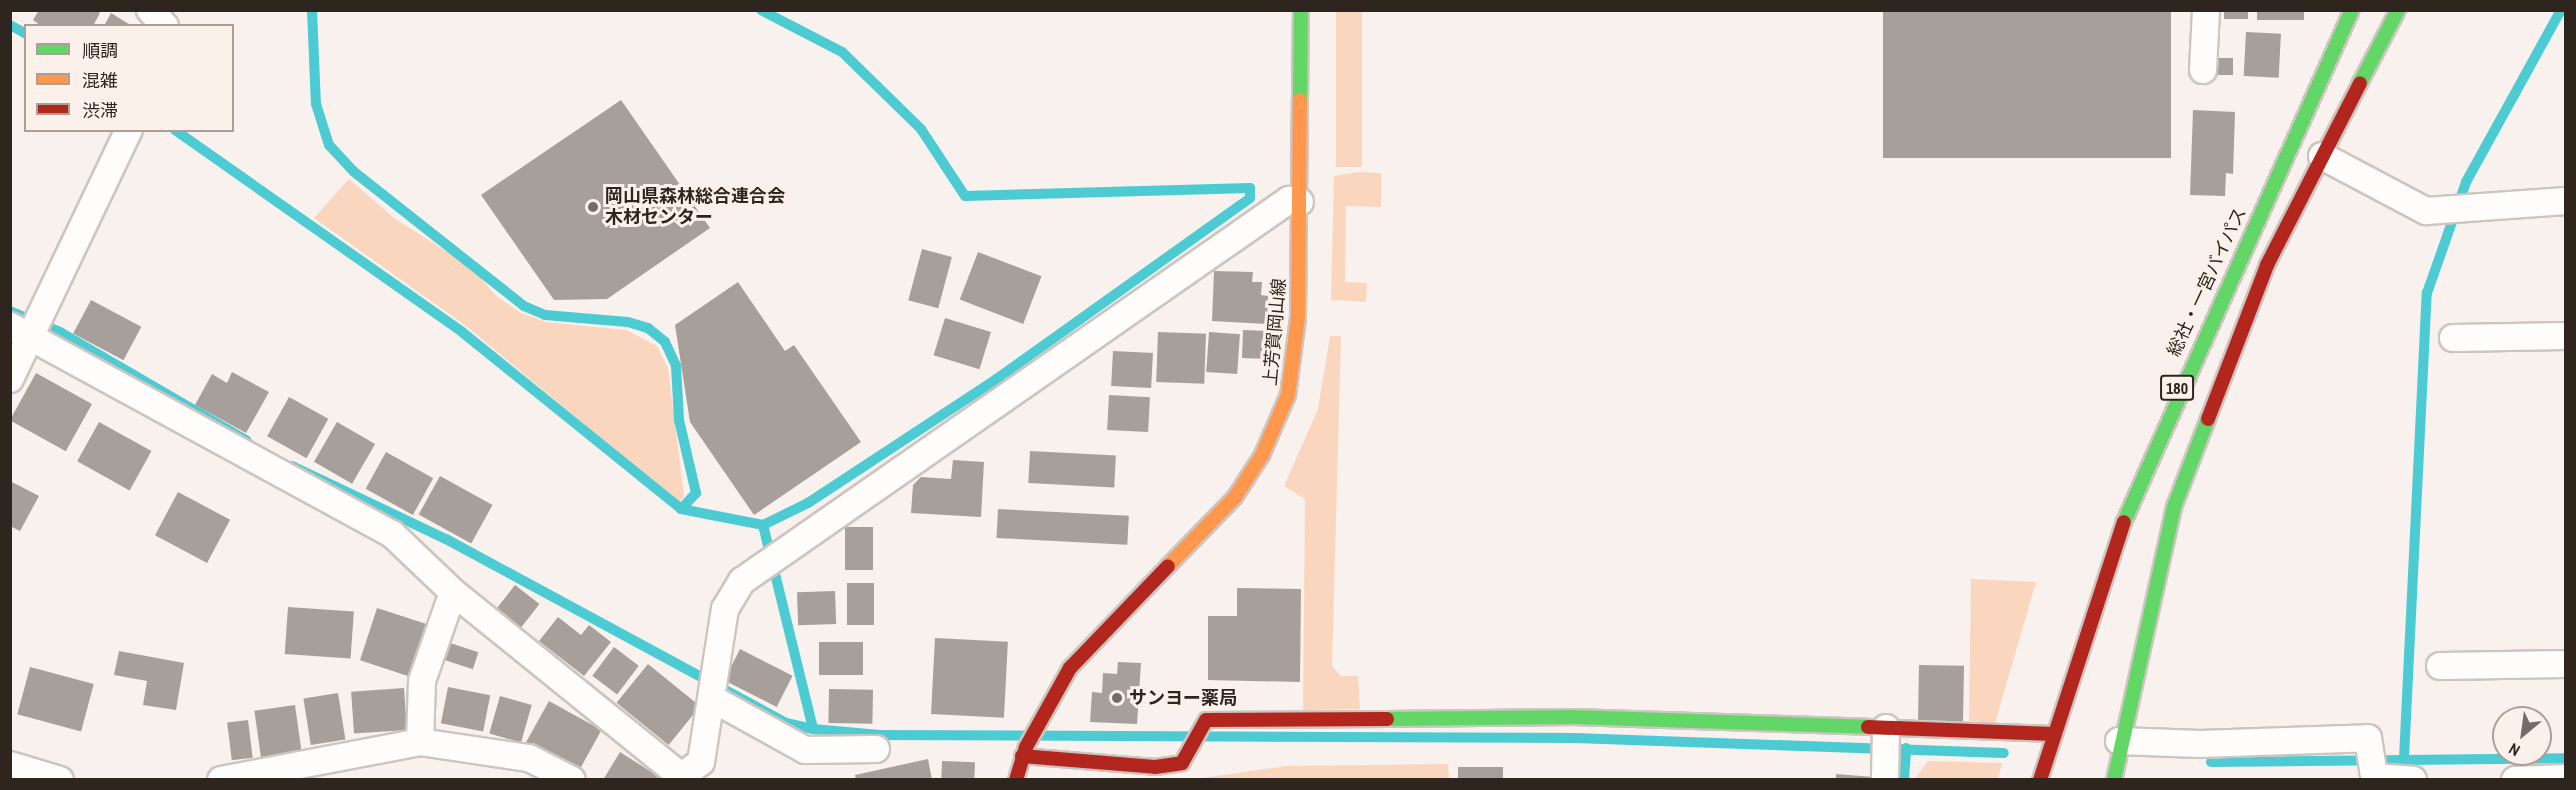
<!DOCTYPE html>
<html>
<head>
<meta charset="utf-8">
<style>
	body { margin:0 }
	#map { position:relative; width:2576px; height:790px; overflow:hidden; background:#f8f1ee; font-family:"Archivo Narrow","Noto Sans JP",sans-serif }
	div>[style] { position:absolute }
	[style*='--x'] { left:calc(var(--x)*1px); top:calc(var(--y)*1px); width:calc(var(--w)*1px); rotate:calc(var(--a)*1deg) }
	.green>* { inset:0; background:#fbd6be; transform-origin:0 0 }
	.stream>* { height:10px; margin:-5px; padding:0 5px; transform-origin:5px; border-radius:5px; background:#4dcbd2 }
	.building>* { inset:0; background:#a79f9a; transform-origin:0 0 }
	.roads { filter:drop-shadow(2px 0 #cdc5c0) drop-shadow(-2px 0 #cdc5c0) drop-shadow(0 2px #cdc5c0) drop-shadow(0 -2px #cdc5c0) }
	.street>* { height:26px; margin:-13px; padding:0 13px; transform-origin:13px; border-radius:13px; background:#fefdfc }
	.fast>* { height:14px; margin:-7px; padding:0 7px; transform-origin:7px; border-radius:7px; background:#63d668 }
	.slow>* { height:14px; margin:-7px; padding:0 7px; transform-origin:7px; border-radius:7px; background:#ff974d }
	.jam>* { height:14px; margin:-7px; padding:0 7px; transform-origin:7px; border-radius:7px; background:#b3261e }
	.dots>* { width:16px; height:16px; translate:-50% -50%; box-sizing:border-box; border:3px solid #fcf0ea; border-radius:50% }
	span { translate:-50% -50%; white-space:nowrap; text-align:center; line-height:1.15; -webkit-text-stroke:6px #fcf0ea; paint-order:stroke }
	.shield-label span { padding:2px 4px; background:#fcf0ea; border:2px solid; border-radius:4px; -webkit-text-stroke-width:0 }
	.shield-label { font-size:16px; color:#2f251f; font-weight:700 }
	.poi-label { font-size:18px; color:#2f251f; font-weight:700 }
	.left { translate:0 -50%; text-align:left }
	.street-label { font-size:18px; color:#2f251f }
	.frame { position:absolute; inset:0; border:12px solid #2f251f; pointer-events:none }
	.legend { position:absolute; left:24px; top:24px; width:210px; height:108px; box-sizing:border-box; background:#fcf0ea; border:2px solid #aa9f99; margin:0; padding:8px 10px; list-style:none; font-size:18px; color:#2f251f }
	.legend li { display:flex; align-items:center; gap:12px; height:30px }
	.legend b { width:30px; border:2px solid #aa9f99 }
	.north { position:absolute; left:2492px; top:706px; width:60px; height:60px; box-sizing:border-box; background:#fcf0ea; border:2px solid #aa9f99; border-radius:50%; rotate:209deg; font-size:16px; font-weight:700; line-height:24px; text-align:center; color:#2f251f }
	.north::after { content:''; display:block; margin:auto; width:21px; height:27px; background:#756c67; clip-path:polygon(50% 0,100% 100%,50% 72%,0 100%) }
</style>
</head>
<body>
<div id="map">
	<div class="green">
		<div style="left:1336px;top:11px;width:26px;height:156px"></div>
		<div style="clip-path:polygon(1359px 172px,1381px 173px,1381px 207px,1346px 206px,1345px 282px,1367px 283px,1366px 302px,1331px 300px,1334px 176px)"></div>
		<div style="clip-path:polygon(349px 179px,394px 218px,474px 269px,495px 295px,521px 313px,546px 322px,626px 330px,657px 346px,668px 368px,684px 496px,679px 503px,466px 326px,314px 218px)"></div>
		<div style="clip-path:polygon(1330px 336px,1341px 336px,1332px 666px,1341px 676px,1358px 676px,1360px 709px,1303px 710px,1305px 499px,1284px 486px,1318px 409px)"></div>
		<div style="clip-path:polygon(1971px 579px,2036px 582px,1995px 723px,1969px 721px)"></div>
		<div style="clip-path:polygon(1928px 761px,2002px 763px,1998px 779px,1915px 779px)"></div>
		<div style="clip-path:polygon(1448px 764px,1449px 779px,1195px 779px,1287px 766px)"></div>
	</div>
	<div class="stream">
		<div style="--x:312;--y:10;--w:94;--a:87.6"></div>
		<div style="--x:316;--y:104;--w:43;--a:72.4"></div>
		<div style="--x:329;--y:145;--w:35;--a:47"></div>
		<div style="--x:353;--y:171;--w:218;--a:38.3"></div>
		<div style="--x:524;--y:306;--w:23;--a:23"></div>
		<div style="--x:545;--y:315;--w:83;--a:4.8"></div>
		<div style="--x:628;--y:322;--w:21;--a:17"></div>
		<div style="--x:648;--y:328;--w:22;--a:39"></div>
		<div style="--x:665;--y:342;--w:26;--a:65"></div>
		<div style="--x:676;--y:366;--w:54;--a:86.8"></div>
		<div style="--x:679;--y:420;--w:75;--a:76.9"></div>
		<div style="--x:696;--y:493;--w:22;--a:133"></div>
		<div style="--x:10;--y:25;--w:18;--a:29"></div>
		<div style="--x:175;--y:130;--w:351;--a:35.1"></div>
		<div style="--x:462;--y:332;--w:282;--a:38.9"></div>
		<div style="--x:681;--y:509;--w:84;--a:11"></div>
		<div style="--x:763;--y:525;--w:50;--a:-26.1"></div>
		<div style="--x:808;--y:503;--w:224;--a:-33.3"></div>
		<div style="--x:995;--y:380;--w:313;--a:-35.5"></div>
		<div style="--x:1250;--y:198;--w:10;--a:-90"></div>
		<div style="--x:1250;--y:188;--w:285;--a:178.4"></div>
		<div style="--x:965;--y:196;--w:80;--a:-123.3"></div>
		<div style="--x:921;--y:129;--w:110;--a:-135.7"></div>
		<div style="--x:842;--y:52;--w:91;--a:-152.6"></div>
		<div style="--x:10;--y:311;--w:54;--a:22.8"></div>
		<div style="--x:60;--y:332;--w:216;--a:30.2"></div>
		<div style="--x:292;--y:466;--w:170;--a:25.4"></div>
		<div style="--x:446;--y:539;--w:387;--a:28.4"></div>
		<div style="--x:787;--y:723;--w:27;--a:13"></div>
		<div style="--x:763;--y:525;--w:210;--a:76.2"></div>
		<div style="--x:813;--y:729;--w:67;--a:5.1"></div>
		<div style="--x:880;--y:735;--w:694;--a:0.25"></div>
		<div style="--x:1574;--y:738;--w:430;--a:2"></div>
		<div style="--x:2404;--y:758;--w:466;--a:-87.2"></div>
		<div style="--x:2427;--y:293;--w:118;--a:-70.6"></div>
		<div style="--x:2466;--y:182;--w:196;--a:-61.1"></div>
		<div style="--x:2211;--y:762;--w:355;--a:-0.6"></div>
		<div style="--x:1904;--y:780;--w:32;--a:-86"></div>
	</div>
	<div class="building">
		<div style="clip-path:polygon(39px 10px,96px 10px,100px 13px,93px 26px,41px 26px,33px 20px)"></div>
		<div style="left:1883px;top:10px;width:288px;height:148px"></div>
		<div style="left:2224px;top:10px;width:24px;height:9px"></div>
		<div style="left:2257px;top:10px;width:47px;height:10px"></div>
		<div style="clip-path:polygon(111px 13px,132px 26px,104px 26px)"></div>
		<div style="left:2246px;top:32px;width:35px;height:44px;rotate:3deg"></div>
		<div style="left:2218px;top:58px;width:15px;height:17px"></div>
		<div style="clip-path:polygon(621px 100px,710px 228px,607px 299px,554px 300px,481px 195px)"></div>
		<div style="clip-path:polygon(2193px 110px,2235px 112px,2233px 174px,2226px 173px,2225px 196px,2190px 195px)"></div>
		<div style="left:922px;top:249px;width:31px;height:53px;rotate:15deg"></div>
		<div style="left:978px;top:252px;width:68px;height:51px;rotate:21deg"></div>
		<div style="clip-path:polygon(1214px 271px,1253px 272px,1252px 282px,1262px 282px,1261px 295px,1268px 296px,1267px 324px,1212px 321px)"></div>
		<div style="clip-path:polygon(738px 282px,785px 351px,794px 345px,861px 442px,754px 515px,690px 422px,675px 325px)"></div>
		<div style="left:91px;top:300px;width:57px;height:38px;rotate:28deg"></div>
		<div style="left:945px;top:318px;width:48px;height:39px;rotate:17deg"></div>
		<div style="left:1243px;top:330px;width:27px;height:28px;rotate:2deg"></div>
		<div style="left:1158px;top:332px;width:48px;height:50px;rotate:2deg"></div>
		<div style="left:1209px;top:332px;width:31px;height:40px;rotate:4deg"></div>
		<div style="left:1113px;top:351px;width:40px;height:35px;rotate:3deg"></div>
		<div style="clip-path:polygon(232px 372px,269px 392px,246px 433px,195px 405px,212px 374px,227px 383px)"></div>
		<div style="left:36px;top:373px;width:64px;height:54px;rotate:29deg"></div>
		<div style="left:1109px;top:395px;width:41px;height:35px;rotate:3deg"></div>
		<div style="left:289px;top:397px;width:45px;height:45px;rotate:29deg"></div>
		<div style="left:99px;top:422px;width:60px;height:45px;rotate:29deg"></div>
		<div style="left:337px;top:422px;width:44px;height:46px;rotate:30deg"></div>
		<div style="left:1030px;top:451px;width:86px;height:32px;rotate:3deg"></div>
		<div style="left:386px;top:452px;width:54px;height:42px;rotate:29deg"></div>
		<div style="clip-path:polygon(953px 460px,984px 462px,981px 517px,911px 513px,913px 485px,921px 477px,951px 479px)"></div>
		<div style="left:440px;top:476px;width:60px;height:44px;rotate:29deg"></div>
		<div style="clip-path:polygon(10px 481px,39px 496px,20px 531px,10px 526px)"></div>
		<div style="left:178px;top:492px;width:59px;height:49px;rotate:28deg"></div>
		<div style="left:998px;top:509px;width:131px;height:29px;rotate:3deg"></div>
		<div style="left:845px;top:527px;width:28px;height:43px"></div>
		<div style="left:847px;top:583px;width:27px;height:42px"></div>
		<div style="left:515px;top:585px;width:31px;height:31px;rotate:38deg"></div>
		<div style="clip-path:polygon(1237px 588px,1301px 589px,1300px 682px,1208px 680px,1208px 616px,1237px 616px)"></div>
		<div style="left:835px;top:591px;width:33px;height:38px;rotate:88deg"></div>
		<div style="left:288px;top:607px;width:66px;height:47px;rotate:4deg"></div>
		<div style="left:377px;top:608px;width:52px;height:55px;rotate:18deg"></div>
		<div style="clip-path:polygon(558px 617px,581px 635px,589px 625px,611px 642px,584px 676px,539px 641px)"></div>
		<div style="left:935px;top:638px;width:73px;height:76px;rotate:3deg"></div>
		<div style="left:447px;top:642px;width:33px;height:18px;rotate:18deg"></div>
		<div style="left:819px;top:642px;width:44px;height:33px"></div>
		<div style="left:614px;top:647px;width:31px;height:36px;rotate:37deg"></div>
		<div style="left:740px;top:649px;width:59px;height:35px;rotate:27deg"></div>
		<div style="clip-path:polygon(119px 651px,184px 663px,176px 710px,143px 705px,147px 681px,114px 675px)"></div>
		<div style="clip-path:polygon(1118px 662px,1141px 663px,1137px 724px,1090px 722px,1092px 692px,1102px 693px,1103px 673px,1117px 674px)"></div>
		<div style="left:648px;top:664px;width:67px;height:50px;rotate:39deg"></div>
		<div style="left:1919px;top:665px;width:45px;height:57px;rotate:1deg"></div>
		<div style="left:30px;top:667px;width:66px;height:49px;rotate:15deg"></div>
		<div style="left:448px;top:687px;width:43px;height:37px;rotate:11deg"></div>
		<div style="left:404px;top:688px;width:42px;height:53px;rotate:86deg"></div>
		<div style="left:829px;top:689px;width:44px;height:34px;rotate:1deg"></div>
		<div style="left:338px;top:693px;width:47px;height:35px;rotate:81deg"></div>
		<div style="left:500px;top:696px;width:33px;height:39px;rotate:16deg"></div>
		<div style="left:549px;top:701px;width:60px;height:51px;rotate:29deg"></div>
		<div style="left:295px;top:705px;width:49px;height:41px;rotate:82deg"></div>
		<div style="left:248px;top:720px;width:38px;height:21px;rotate:83deg"></div>
		<div style="clip-path:polygon(620px 752px,664px 780px,603px 780px)"></div>
		<div style="clip-path:polygon(928px 759px,932px 780px,856px 780px,855px 775px)"></div>
		<div style="left:942px;top:761px;width:33px;height:19px;rotate:2deg"></div>
		<div style="left:1503px;top:767px;width:13px;height:45px;rotate:90deg"></div>
		<div style="clip-path:polygon(1836px 774px,1873px 777px,1873px 780px,1836px 780px)"></div>
	</div>
	<div class="roads">
		<div class="street">
			<div style="--x:150;--y:10;--w:22;--a:47"></div>
			<div style="--x:2203;--y:70;--w:60;--a:-87.1"></div>
			<div style="--x:2322;--y:156;--w:118;--a:27.9"></div>
			<div style="--x:2426;--y:211;--w:140;--a:-4.1"></div>
			<div style="--x:10;--y:326;--w:435;--a:28.6"></div>
			<div style="--x:392;--y:534;--w:84;--a:43.6"></div>
			<div style="--x:453;--y:592;--w:299;--a:38.9"></div>
			<div style="--x:2453;--y:338;--w:113;--a:-1"></div>
			<div style="--x:10;--y:379;--w:276;--a:-64.5"></div>
			<div style="--x:2440;--y:666;--w:126;--a:-0.9"></div>
			<div style="--x:713;--y:699;--w:105;--a:29"></div>
			<div style="--x:805;--y:750;--w:71;--a:-0.8"></div>
			<div style="--x:2119;--y:741;--w:81;--a:2.1"></div>
			<div style="--x:2200;--y:744;--w:168;--a:-2"></div>
			<div style="--x:2368;--y:738;--w:39;--a:81"></div>
			<div style="--x:2374;--y:777;--w:39;--a:4"></div>
			<div style="--x:420;--y:742;--w:61;--a:-88.1"></div>
			<div style="--x:422;--y:681;--w:94;--a:-70.8"></div>
			<div style="--x:10;--y:765;--w:52;--a:16.7"></div>
			<div style="--x:685;--y:774;--w:20;--a:-37"></div>
			<div style="--x:701;--y:762;--w:155;--a:-81.1"></div>
			<div style="--x:725;--y:609;--w:33;--a:-59"></div>
			<div style="--x:742;--y:581;--w:667;--a:-34.86"></div>
			<div style="--x:1289;--y:200;--w:11;--a:10"></div>
			<div style="--x:221;--y:780;--w:203;--a:-10.8"></div>
			<div style="--x:420;--y:742;--w:110;--a:8.4"></div>
			<div style="--x:529;--y:758;--w:48;--a:27.1"></div>
			<div style="--x:1885;--y:780;--w:52;--a:-88.9"></div>
			<div style="--x:2515;--y:780;--w:51;--a:-2.2"></div>
		</div>
		<div class="fast">
			<div style="--x:2360;--y:83;--w:82;--a:-62.5"></div>
			<div style="--x:1300;--y:100;--w:90;--a:-89.4"></div>
			<div style="--x:2124;--y:522;--w:560;--a:-66"></div>
			<div style="--x:1387;--y:719;--w:186;--a:-0.6"></div>
			<div style="--x:1573;--y:717;--w:295;--a:1.9"></div>
			<div style="--x:2114;--y:780;--w:280;--a:-77.6"></div>
			<div style="--x:2174;--y:507;--w:94;--a:-68.9"></div>
		</div>
		<div class="slow">
			<div style="--x:1168;--y:566;--w:96;--a:-45.8"></div>
			<div style="--x:1235;--y:497;--w:50;--a:-57.3"></div>
			<div style="--x:1262;--y:455;--w:65;--a:-66.6"></div>
			<div style="--x:1288;--y:395;--w:78;--a:-82.6"></div>
			<div style="--x:1298;--y:318;--w:218;--a:-89.5"></div>
		</div>
		<div class="jam">
			<div style="--x:2208;--y:419;--w:165;--a:-69"></div>
			<div style="--x:2267;--y:265;--w:204;--a:-62.9"></div>
			<div style="--x:1868;--y:727;--w:185;--a:2.2"></div>
			<div style="--x:1022;--y:756;--w:133;--a:4.7"></div>
			<div style="--x:1155;--y:767;--w:27;--a:-8"></div>
			<div style="--x:1182;--y:763;--w:49;--a:-60.8"></div>
			<div style="--x:1206;--y:720;--w:181;--a:-0.3"></div>
			<div style="--x:1016;--y:780;--w:34;--a:-73"></div>
			<div style="--x:1026;--y:747;--w:90;--a:-60.9"></div>
			<div style="--x:1070;--y:668;--w:141;--a:-46.1"></div>
			<div style="--x:2040;--y:780;--w:271;--a:-72"></div>
		</div>
	</div>
	<div class="dots">
		<div style="left:593px;top:207px;background:#756c67"></div>
		<div style="left:1117px;top:698px;background:#756c67"></div>
	</div>
	<div class="shield-label">
		<span style="left:2177px;top:388px">180</span>
	</div>
	<div class="poi-label">
		<span class="left" style="left:605px;top:207px">岡山県森林総合連合会<br>木材センター</span>
		<span class="left" style="left:1129px;top:698px">サンヨー薬局</span>
	</div>
	<div class="street-label">
		<span style="left:2207px;top:282px;rotate:-65deg">総社・一宮バイパス</span>
		<span style="left:1275px;top:332px;rotate:-85deg">上芳賀岡山線</span>
	</div>
	<div class="frame"></div>
	<ul class="legend">
	<li><b style="height:8px;background:#63d668"></b>順調</li>
	<li><b style="height:8px;background:#ff974d"></b>混雑</li>
	<li><b style="height:8px;background:#b3261e"></b>渋滞</li>
	</ul>
	<div class="north">N</div>
</div>
</body>
</html>
